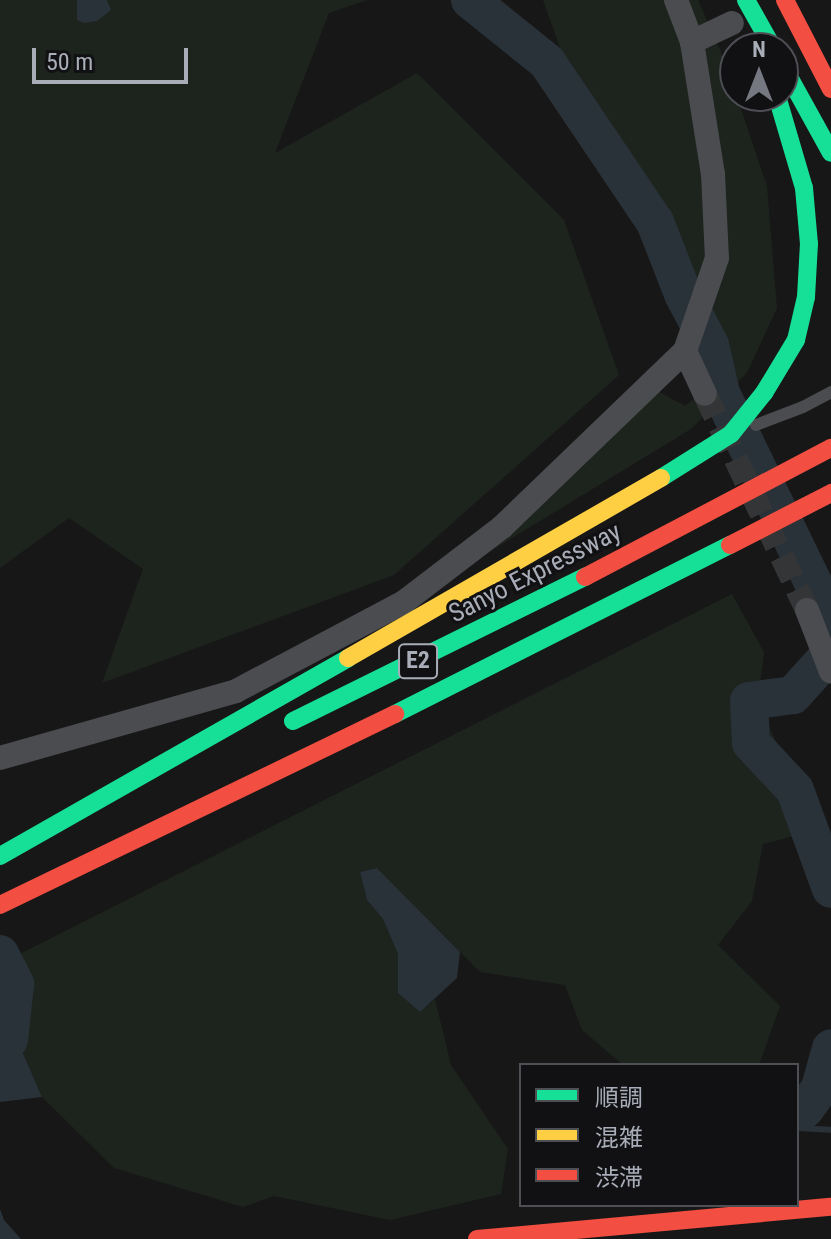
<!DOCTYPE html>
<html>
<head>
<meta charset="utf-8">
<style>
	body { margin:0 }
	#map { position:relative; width:831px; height:1239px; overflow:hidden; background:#171717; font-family:"Roboto Condensed","Noto Sans JP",sans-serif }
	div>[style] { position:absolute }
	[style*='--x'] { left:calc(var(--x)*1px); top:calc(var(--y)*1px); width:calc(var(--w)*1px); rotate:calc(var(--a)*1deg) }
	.green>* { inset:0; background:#1d241e }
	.water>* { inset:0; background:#2a3239 }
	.stream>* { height:6px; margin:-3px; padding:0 3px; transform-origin:3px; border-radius:3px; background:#2a3239 }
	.river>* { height:38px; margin:-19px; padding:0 19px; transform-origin:19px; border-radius:19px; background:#2a3239 }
	.street-tunnel>* { height:24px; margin-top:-12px; transform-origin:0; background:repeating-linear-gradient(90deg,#343537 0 24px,transparent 0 36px) }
	.lane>* { height:12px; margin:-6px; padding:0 6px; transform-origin:6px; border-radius:6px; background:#4b4c50 }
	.street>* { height:24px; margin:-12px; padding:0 12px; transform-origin:12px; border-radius:12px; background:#4b4c50 }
	.fast>* { height:18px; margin:-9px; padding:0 9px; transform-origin:9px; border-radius:9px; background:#16e098 }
	.slow>* { height:18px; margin:-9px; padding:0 9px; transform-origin:9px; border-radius:9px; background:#ffcf43 }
	.jam>* { height:18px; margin:-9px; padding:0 9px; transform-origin:9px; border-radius:9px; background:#f24e42 }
	span { translate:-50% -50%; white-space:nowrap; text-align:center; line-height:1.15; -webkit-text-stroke:6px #111113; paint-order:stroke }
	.shield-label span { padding:2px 6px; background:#111113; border:2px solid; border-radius:6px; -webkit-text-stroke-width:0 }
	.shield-label { font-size:24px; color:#a8adb8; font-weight:700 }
	.street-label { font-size:26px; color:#a8adb8 }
	.legend { position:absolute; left:519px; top:1063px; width:280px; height:144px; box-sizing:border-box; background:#111113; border:2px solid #4d4f55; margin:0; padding:10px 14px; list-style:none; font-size:24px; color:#a8adb8 }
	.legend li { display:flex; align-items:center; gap:16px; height:40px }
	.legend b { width:40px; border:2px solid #4d4f55 }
	.north { position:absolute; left:719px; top:32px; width:80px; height:80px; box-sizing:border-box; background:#111113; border:2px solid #4d4f55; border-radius:50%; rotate:0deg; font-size:22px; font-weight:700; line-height:32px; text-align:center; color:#a8adb8 }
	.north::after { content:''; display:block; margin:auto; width:28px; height:36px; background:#757880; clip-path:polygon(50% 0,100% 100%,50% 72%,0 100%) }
	.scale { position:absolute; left:32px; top:48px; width:156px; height:36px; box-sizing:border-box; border:4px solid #a8adb8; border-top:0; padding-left:10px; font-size:24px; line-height:28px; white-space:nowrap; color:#a8adb8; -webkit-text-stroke:6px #111113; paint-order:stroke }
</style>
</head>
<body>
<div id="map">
	<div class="green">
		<div style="clip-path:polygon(0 0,367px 0,329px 13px,275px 153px,417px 73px,564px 220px,619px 375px,394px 575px,102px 683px,143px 569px,69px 518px,0 568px)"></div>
		<div style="clip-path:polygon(543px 0,698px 0,724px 59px,767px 186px,777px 308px,747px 373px,691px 429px,481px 557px,654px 389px,685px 406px,730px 369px,697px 282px,666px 287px,591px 135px)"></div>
		<div style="clip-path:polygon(732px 594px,764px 652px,758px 700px,814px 831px,763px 844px,752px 901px,718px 945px,780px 1006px,759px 1065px,623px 1065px,582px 1030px,565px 985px,480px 972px,377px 868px,360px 872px,367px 900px,383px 919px,398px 954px,398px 993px,420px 1012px,435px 999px,451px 1065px,508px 1149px,501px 1194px,390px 1220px,274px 1196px,243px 1207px,114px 1168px,42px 1097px,22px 1051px,10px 1040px,0 1045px,0 964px)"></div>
	</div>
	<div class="water">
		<div style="clip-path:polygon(77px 0,107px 0,111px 10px,97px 21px,84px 23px,77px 20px)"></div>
		<div style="clip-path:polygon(377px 868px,460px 952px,457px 978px,420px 1012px,398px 993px,398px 954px,383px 919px,367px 900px,360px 872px)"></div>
		<div style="clip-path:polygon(9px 1040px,22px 1051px,42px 1097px,0 1102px,0 1045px)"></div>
		<div style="clip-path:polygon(0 1209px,4px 1220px,21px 1239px,0 1239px)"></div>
	</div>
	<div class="stream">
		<div style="--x:797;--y:1128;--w:34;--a:3"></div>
	</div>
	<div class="river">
		<div style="--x:470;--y:0;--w:99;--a:38.8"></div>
		<div style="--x:547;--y:62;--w:193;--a:56"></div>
		<div style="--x:655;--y:222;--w:77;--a:68.7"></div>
		<div style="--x:683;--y:294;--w:58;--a:62.1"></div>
		<div style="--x:710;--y:345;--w:49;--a:77.1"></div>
		<div style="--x:721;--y:393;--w:252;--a:64.1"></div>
		<div style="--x:831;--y:653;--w:57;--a:132.1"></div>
		<div style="--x:793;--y:695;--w:44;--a:172.2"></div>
		<div style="--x:749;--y:701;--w:42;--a:87.3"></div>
		<div style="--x:751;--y:743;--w:64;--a:46.9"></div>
		<div style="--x:795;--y:790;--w:105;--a:70"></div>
		<div style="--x:0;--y:954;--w:34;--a:63"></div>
		<div style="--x:15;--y:984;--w:56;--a:96.1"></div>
		<div style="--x:797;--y:1111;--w:8;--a:-14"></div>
		<div style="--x:805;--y:1109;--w:26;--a:-54"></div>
		<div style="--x:820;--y:1088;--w:41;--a:-74.6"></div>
	</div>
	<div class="street-tunnel">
		<div style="--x:705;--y:394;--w:239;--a:64.7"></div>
	</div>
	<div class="lane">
		<div style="--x:756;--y:425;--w:50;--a:-21"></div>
		<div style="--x:803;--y:407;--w:32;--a:-28"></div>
	</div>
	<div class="street">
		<div style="--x:676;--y:0;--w:45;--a:69.1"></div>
		<div style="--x:692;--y:42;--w:134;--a:81"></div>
		<div style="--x:713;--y:174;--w:84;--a:87.3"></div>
		<div style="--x:717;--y:258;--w:98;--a:109"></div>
		<div style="--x:692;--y:42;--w:44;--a:-25.4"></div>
		<div style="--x:807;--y:610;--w:66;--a:68.8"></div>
		<div style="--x:0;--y:758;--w:245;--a:-15.8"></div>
		<div style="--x:236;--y:691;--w:190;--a:-27.9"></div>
		<div style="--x:404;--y:602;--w:123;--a:-37.4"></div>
		<div style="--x:502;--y:527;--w:254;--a:-43.9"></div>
		<div style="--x:685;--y:351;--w:47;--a:65.1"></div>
	</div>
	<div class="fast">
		<div style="--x:746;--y:0;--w:55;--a:60.6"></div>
		<div style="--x:783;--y:66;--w:99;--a:61.1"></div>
		<div style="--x:661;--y:478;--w:83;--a:-32.2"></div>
		<div style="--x:731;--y:434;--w:53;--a:-51.2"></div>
		<div style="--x:764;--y:393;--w:62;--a:-58.9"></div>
		<div style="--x:796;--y:340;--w:44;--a:-76.9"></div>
		<div style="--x:806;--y:297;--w:53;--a:-86.8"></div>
		<div style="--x:809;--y:244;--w:56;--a:-95.1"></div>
		<div style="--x:804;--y:188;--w:96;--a:-106.4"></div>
		<div style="--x:395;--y:714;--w:375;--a:-26.8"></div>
		<div style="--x:293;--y:721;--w:326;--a:-26.3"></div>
		<div style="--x:0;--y:856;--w:400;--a:-29.6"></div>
	</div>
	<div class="slow">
		<div style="--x:348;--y:658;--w:361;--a:-29.9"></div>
	</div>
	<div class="jam">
		<div style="--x:785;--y:0;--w:100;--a:62.7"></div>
		<div style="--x:730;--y:545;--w:114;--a:-27.2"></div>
		<div style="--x:585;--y:577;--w:278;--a:-27.7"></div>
		<div style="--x:0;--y:905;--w:439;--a:-25.8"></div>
		<div style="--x:477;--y:1239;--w:355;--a:-5.2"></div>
	</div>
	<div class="shield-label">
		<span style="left:418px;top:661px">E2</span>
	</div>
	<div class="street-label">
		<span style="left:535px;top:573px;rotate:-27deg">Sanyo Expressway</span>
	</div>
	<ul class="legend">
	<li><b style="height:10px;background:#16e098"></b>順調</li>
	<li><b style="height:10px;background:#ffcf43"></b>混雑</li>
	<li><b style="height:10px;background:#f24e42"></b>渋滞</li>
	</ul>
	<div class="north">N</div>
	<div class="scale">50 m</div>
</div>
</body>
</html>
